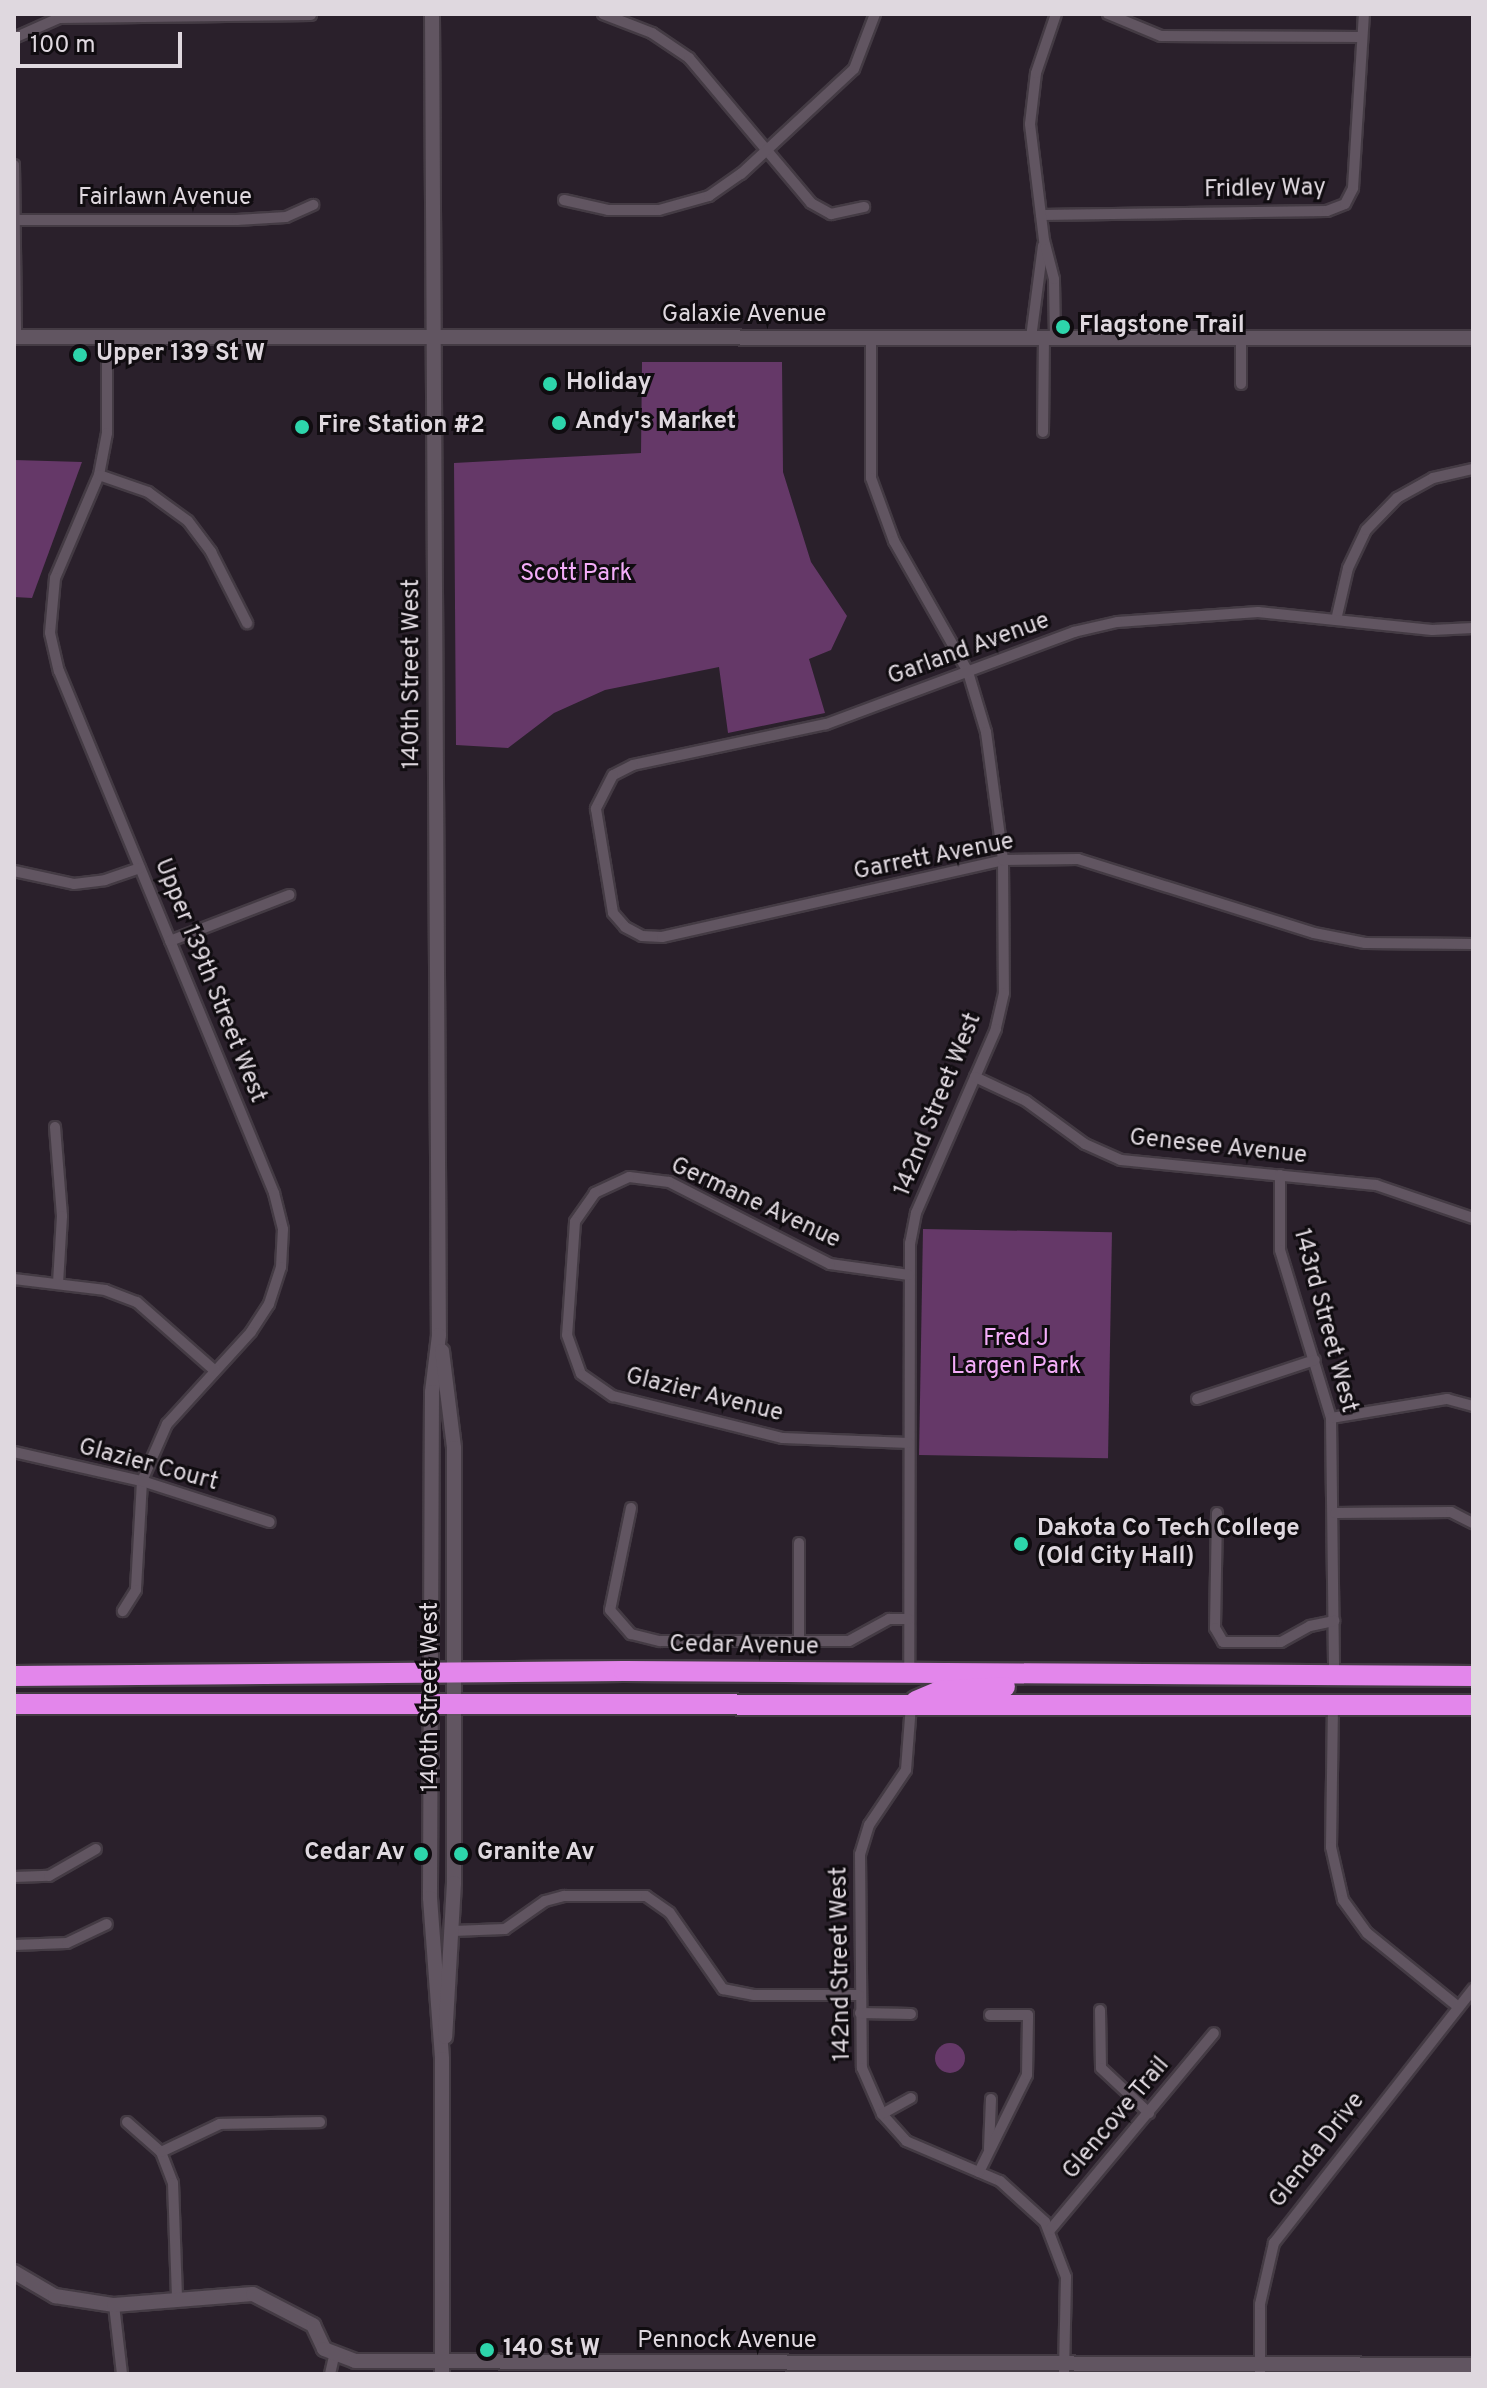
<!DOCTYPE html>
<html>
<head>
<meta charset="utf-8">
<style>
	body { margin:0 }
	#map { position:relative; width:1487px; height:2388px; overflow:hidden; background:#2a202b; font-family:Overpass,sans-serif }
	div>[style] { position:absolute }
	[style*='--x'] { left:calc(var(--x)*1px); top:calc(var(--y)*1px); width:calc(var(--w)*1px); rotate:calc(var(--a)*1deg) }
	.green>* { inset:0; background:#653868; transform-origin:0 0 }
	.round { border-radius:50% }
	.roads { filter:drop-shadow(2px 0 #443b44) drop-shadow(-2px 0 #443b44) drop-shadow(0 2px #443b44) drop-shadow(0 -2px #443b44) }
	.street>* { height:10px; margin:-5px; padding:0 5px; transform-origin:5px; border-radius:5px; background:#615561 }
	.secondary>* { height:14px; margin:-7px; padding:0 7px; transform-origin:7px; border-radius:7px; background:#615561 }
	.highway>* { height:20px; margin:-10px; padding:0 10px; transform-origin:10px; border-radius:10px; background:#e386eb }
	.dots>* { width:22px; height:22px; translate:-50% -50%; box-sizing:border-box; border:4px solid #100c10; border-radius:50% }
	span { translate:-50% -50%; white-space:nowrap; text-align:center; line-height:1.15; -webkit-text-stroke:6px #100c10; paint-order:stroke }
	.street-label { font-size:24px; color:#dfd8df }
	.poi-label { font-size:24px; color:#dfd8df; font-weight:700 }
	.left { translate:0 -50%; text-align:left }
	.right { translate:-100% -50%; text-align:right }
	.park-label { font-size:24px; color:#f4adf9 }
	.frame { position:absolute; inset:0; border:16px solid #dfd8df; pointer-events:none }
	.scale { position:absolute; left:16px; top:32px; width:166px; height:36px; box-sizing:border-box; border:4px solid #dfd8df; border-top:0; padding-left:10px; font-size:24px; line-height:28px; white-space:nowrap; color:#dfd8df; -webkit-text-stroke:6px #100c10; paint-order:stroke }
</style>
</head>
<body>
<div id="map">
	<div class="green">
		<div style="clip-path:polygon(642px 362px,782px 362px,783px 472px,811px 562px,847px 616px,831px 650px,809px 659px,825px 713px,728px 733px,719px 667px,605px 690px,554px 713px,508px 748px,456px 745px,454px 463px,641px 453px)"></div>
		<div style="clip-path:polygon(14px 460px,82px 462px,32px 598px,14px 597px)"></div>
		<div style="left:923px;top:1229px;width:189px;height:226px;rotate:1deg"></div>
		<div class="round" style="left:935px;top:2043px;width:30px;height:30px"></div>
	</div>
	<div class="roads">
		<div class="street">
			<div style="--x:603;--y:14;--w:53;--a:21.2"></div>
			<div style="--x:652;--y:33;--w:45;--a:34"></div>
			<div style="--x:689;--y:58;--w:189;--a:49.9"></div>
			<div style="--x:811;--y:203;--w:23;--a:29"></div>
			<div style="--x:831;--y:214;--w:34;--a:-12"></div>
			<div style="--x:1108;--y:14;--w:57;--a:22.5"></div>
			<div style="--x:1161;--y:36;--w:201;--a:0.3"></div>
			<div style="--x:14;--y:38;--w:49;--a:-24"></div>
			<div style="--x:59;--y:18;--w:252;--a:-0.7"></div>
			<div style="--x:14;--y:165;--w:172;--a:89.3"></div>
			<div style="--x:564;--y:200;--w:45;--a:12.8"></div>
			<div style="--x:608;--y:210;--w:51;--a:0"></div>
			<div style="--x:659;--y:210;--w:52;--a:-15.6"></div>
			<div style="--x:709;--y:196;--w:39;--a:-35"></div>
			<div style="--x:741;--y:174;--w:154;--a:-42.9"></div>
			<div style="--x:854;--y:69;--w:59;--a:-69.1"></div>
			<div style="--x:1041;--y:215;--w:286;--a:-0.8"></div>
			<div style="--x:1327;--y:211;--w:19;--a:-21"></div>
			<div style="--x:1345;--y:204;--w:18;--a:-63"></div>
			<div style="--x:1353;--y:188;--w:174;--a:-86.4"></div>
			<div style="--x:14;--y:220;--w:223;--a:0"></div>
			<div style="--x:237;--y:220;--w:49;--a:-3.5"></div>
			<div style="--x:286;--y:217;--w:30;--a:-24"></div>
			<div style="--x:107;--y:337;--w:96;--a:90"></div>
			<div style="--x:107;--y:433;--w:43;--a:100.8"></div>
			<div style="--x:99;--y:475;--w:112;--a:113.1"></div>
			<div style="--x:55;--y:578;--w:55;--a:95.2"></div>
			<div style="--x:50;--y:633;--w:39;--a:77"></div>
			<div style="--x:59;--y:671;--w:565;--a:67.61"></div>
			<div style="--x:274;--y:1193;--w:37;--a:76"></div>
			<div style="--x:283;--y:1229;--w:38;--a:93"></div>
			<div style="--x:281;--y:1267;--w:39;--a:108"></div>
			<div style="--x:269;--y:1304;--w:33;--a:123"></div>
			<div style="--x:251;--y:1332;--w:125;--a:132.4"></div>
			<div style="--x:167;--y:1424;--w:62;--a:113.7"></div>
			<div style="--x:142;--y:1481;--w:109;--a:93.2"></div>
			<div style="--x:136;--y:1590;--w:25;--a:122"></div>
			<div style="--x:871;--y:338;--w:140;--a:90"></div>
			<div style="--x:871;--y:478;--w:67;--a:69.9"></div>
			<div style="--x:894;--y:541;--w:150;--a:60.5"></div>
			<div style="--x:968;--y:672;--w:63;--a:73.3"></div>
			<div style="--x:986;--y:732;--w:129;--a:82.4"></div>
			<div style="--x:1003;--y:860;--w:133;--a:89.6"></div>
			<div style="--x:1004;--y:993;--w:37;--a:103"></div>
			<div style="--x:996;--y:1029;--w:201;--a:113.5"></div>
			<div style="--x:916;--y:1213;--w:31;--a:101"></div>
			<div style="--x:910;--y:1243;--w:430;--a:90.1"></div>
			<div style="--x:1031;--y:338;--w:93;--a:-82.6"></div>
			<div style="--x:1055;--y:338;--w:59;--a:-91"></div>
			<div style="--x:1054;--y:279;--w:40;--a:-104.4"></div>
			<div style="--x:1044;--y:240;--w:117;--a:-96.9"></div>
			<div style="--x:1030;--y:124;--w:51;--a:-83.3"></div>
			<div style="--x:1036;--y:73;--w:62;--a:-71.3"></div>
			<div style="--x:1241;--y:338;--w:46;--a:90"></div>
			<div style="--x:1043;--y:432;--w:94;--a:-89.4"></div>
			<div style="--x:99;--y:475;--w:52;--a:19.1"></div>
			<div style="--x:148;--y:492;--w:49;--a:35.9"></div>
			<div style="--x:188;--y:521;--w:39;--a:53"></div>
			<div style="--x:211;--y:552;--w:80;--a:63.1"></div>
			<div style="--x:1336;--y:620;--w:53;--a:-77"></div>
			<div style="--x:1348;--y:568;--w:42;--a:-64.7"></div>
			<div style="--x:1366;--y:530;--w:45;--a:-45.9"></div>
			<div style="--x:1397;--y:498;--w:41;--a:-29.1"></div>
			<div style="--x:1433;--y:478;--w:41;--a:-12.7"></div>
			<div style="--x:1473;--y:628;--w:41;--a:177.2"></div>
			<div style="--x:1432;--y:630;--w:175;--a:-174.1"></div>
			<div style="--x:1258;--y:612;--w:141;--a:175.9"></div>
			<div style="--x:1117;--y:622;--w:44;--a:166.9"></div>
			<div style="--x:1074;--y:632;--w:265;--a:159.6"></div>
			<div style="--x:826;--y:724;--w:197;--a:168"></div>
			<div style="--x:633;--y:765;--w:22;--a:153"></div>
			<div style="--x:613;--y:775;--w:38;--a:117"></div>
			<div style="--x:596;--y:809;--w:105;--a:80.7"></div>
			<div style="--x:613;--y:913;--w:18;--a:49"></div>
			<div style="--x:625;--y:927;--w:19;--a:28"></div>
			<div style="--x:642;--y:936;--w:20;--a:3"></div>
			<div style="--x:662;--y:937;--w:350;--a:-12.7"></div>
			<div style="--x:1003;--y:860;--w:75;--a:-0.8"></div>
			<div style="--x:1078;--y:859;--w:247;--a:17.4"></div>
			<div style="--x:1314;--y:933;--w:52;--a:11.1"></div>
			<div style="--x:1365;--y:943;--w:108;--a:0.5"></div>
			<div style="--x:14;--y:871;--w:61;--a:12.2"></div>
			<div style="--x:74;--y:884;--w:31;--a:-7"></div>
			<div style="--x:105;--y:880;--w:37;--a:-19"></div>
			<div style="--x:170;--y:941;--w:128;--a:-21.1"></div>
			<div style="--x:975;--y:1077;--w:56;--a:25.2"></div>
			<div style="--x:1026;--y:1101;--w:73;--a:36.1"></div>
			<div style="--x:1085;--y:1144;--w:39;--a:24"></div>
			<div style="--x:1121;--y:1160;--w:256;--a:5.6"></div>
			<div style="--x:1376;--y:1185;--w:102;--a:18.8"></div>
			<div style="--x:55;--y:1127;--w:89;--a:85.5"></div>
			<div style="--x:62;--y:1216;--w:68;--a:93.4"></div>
			<div style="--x:1280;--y:1175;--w:75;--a:90"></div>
			<div style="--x:1280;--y:1250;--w:176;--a:73.1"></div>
			<div style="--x:1331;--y:1418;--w:257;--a:89.3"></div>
			<div style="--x:909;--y:1275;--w:80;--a:-172.1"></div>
			<div style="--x:830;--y:1264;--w:181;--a:-153"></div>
			<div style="--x:669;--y:1182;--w:40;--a:-172.9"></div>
			<div style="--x:629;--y:1177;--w:38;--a:155"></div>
			<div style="--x:595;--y:1193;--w:35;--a:125"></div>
			<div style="--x:575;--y:1222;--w:113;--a:94"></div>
			<div style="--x:567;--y:1335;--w:41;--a:70.3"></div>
			<div style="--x:581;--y:1374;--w:39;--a:35"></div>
			<div style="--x:613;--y:1396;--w:175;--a:13.9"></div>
			<div style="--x:783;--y:1438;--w:126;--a:2.3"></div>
			<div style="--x:14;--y:1279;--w:92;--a:6.9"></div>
			<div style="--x:105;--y:1290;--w:34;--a:21"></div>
			<div style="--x:137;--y:1302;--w:103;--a:41.4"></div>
			<div style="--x:1197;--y:1399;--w:124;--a:-18.3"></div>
			<div style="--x:1331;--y:1418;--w:118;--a:-9.3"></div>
			<div style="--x:1447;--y:1399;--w:27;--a:15"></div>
			<div style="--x:14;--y:1452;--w:131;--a:12.8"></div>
			<div style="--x:142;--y:1481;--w:134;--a:17.8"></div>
			<div style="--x:631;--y:1508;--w:104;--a:101.6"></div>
			<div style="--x:610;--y:1610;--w:32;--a:49"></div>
			<div style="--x:631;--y:1634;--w:30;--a:14"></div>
			<div style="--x:660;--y:1641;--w:189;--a:0"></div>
			<div style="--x:849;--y:1641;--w:46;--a:-28.8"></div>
			<div style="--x:889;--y:1619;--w:20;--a:0"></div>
			<div style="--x:1217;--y:1513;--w:115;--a:91"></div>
			<div style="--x:1215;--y:1628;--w:16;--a:60"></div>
			<div style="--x:1223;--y:1642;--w:58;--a:0"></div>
			<div style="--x:1281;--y:1642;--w:33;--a:-29"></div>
			<div style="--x:1310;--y:1626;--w:25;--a:-12"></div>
			<div style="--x:1335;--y:1513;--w:116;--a:-0.5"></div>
			<div style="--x:1451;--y:1512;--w:25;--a:27"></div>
			<div style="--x:799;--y:1543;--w:96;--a:90"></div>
			<div style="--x:1333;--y:1704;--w:143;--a:90.8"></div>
			<div style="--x:1331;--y:1847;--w:54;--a:77.2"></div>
			<div style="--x:1343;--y:1900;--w:41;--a:54"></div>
			<div style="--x:1367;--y:1933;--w:116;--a:39"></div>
			<div style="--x:911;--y:1705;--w:65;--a:94.4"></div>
			<div style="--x:906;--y:1770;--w:66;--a:123.9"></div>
			<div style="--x:869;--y:1825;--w:30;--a:107"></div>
			<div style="--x:860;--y:1854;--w:214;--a:89.5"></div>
			<div style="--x:862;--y:2068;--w:50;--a:66.5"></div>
			<div style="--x:882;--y:2114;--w:36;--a:48"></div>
			<div style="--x:906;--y:2141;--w:102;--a:23.1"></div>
			<div style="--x:1000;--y:2181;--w:61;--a:42.3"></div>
			<div style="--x:1045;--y:2222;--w:59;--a:69.1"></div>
			<div style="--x:1066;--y:2277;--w:97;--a:91.2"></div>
			<div style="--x:14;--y:1877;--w:35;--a:-2"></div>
			<div style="--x:49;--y:1876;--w:54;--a:-29.9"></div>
			<div style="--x:453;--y:1931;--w:52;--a:-2.2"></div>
			<div style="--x:505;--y:1929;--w:49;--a:-35"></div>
			<div style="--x:545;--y:1901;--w:20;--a:-15"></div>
			<div style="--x:564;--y:1896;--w:82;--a:0"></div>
			<div style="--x:646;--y:1896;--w:29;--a:35"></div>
			<div style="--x:670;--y:1913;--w:93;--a:55.1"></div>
			<div style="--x:723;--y:1989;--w:32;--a:11"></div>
			<div style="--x:754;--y:1995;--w:105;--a:0"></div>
			<div style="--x:14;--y:1945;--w:53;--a:-2.2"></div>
			<div style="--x:67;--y:1943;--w:44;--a:-25.4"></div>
			<div style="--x:1100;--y:2010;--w:58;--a:89"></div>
			<div style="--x:1101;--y:2068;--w:66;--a:43.2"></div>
			<div style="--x:860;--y:2013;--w:51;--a:1.1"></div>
			<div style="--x:882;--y:2114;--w:33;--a:-29"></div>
			<div style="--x:127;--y:2122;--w:45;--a:41.4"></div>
			<div style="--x:161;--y:2152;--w:33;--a:69"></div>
			<div style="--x:173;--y:2183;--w:115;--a:88"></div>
			<div style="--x:989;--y:2149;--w:50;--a:-87.7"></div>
			<div style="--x:161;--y:2152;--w:65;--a:-25.4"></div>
			<div style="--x:220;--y:2124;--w:100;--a:-1.1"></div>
			<div style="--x:979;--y:2172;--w:108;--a:-63.7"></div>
			<div style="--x:1027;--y:2075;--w:60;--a:-89"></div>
			<div style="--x:1028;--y:2015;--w:38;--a:180"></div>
			<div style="--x:1050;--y:2230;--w:256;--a:-50.2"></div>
			<div style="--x:114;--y:2305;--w:69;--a:83.4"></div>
			<div style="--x:330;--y:2374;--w:22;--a:-77"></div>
			<div style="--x:1260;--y:2374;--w:70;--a:-90"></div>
			<div style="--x:1260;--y:2304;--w:63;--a:-77.1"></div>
			<div style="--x:1274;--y:2243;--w:323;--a:-51.9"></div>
		</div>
		<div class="secondary">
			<div style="--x:432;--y:14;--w:1321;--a:89.7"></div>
			<div style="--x:439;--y:1335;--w:57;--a:97"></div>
			<div style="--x:432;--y:1392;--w:506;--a:90.23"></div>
			<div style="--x:430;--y:1898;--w:161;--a:85.7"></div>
			<div style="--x:442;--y:2059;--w:315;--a:90"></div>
			<div style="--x:14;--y:337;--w:1459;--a:0.04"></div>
			<div style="--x:442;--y:1351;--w:98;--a:82.9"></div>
			<div style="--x:454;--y:1448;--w:435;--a:90"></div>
			<div style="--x:454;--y:1883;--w:154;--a:93.3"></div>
			<div style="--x:14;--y:2272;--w:48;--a:30.3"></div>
			<div style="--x:55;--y:2296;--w:60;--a:8.7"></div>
			<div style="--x:114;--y:2305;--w:139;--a:-4.5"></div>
			<div style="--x:253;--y:2294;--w:68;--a:27.3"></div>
			<div style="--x:313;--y:2325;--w:26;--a:65"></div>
			<div style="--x:324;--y:2349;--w:33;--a:21"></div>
			<div style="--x:355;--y:2361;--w:1118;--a:0.2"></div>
		</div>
		<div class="highway">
			<div style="--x:14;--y:1676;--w:610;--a:-0.47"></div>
			<div style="--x:624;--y:1671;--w:849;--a:0.34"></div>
			<div style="--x:916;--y:1701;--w:25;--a:-23"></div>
			<div style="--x:939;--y:1691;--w:66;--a:-3.5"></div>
			<div style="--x:14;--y:1704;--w:1459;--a:0.04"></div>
		</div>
	</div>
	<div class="dots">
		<div style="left:1063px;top:327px;background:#2dd5ab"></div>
		<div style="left:80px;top:355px;background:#2dd5ab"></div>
		<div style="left:550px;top:384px;background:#2dd5ab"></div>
		<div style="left:559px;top:423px;background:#2dd5ab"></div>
		<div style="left:302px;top:427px;background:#2dd5ab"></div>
		<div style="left:1021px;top:1544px;background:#2dd5ab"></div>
		<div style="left:421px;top:1854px;background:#2dd5ab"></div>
		<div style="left:461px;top:1854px;background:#2dd5ab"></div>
		<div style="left:487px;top:2350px;background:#2dd5ab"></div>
	</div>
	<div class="street-label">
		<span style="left:1265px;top:190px;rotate:-1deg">Fridley Way</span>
		<span style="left:165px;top:199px">Fairlawn Avenue</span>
		<span style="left:744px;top:316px">Galaxie Avenue</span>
		<span style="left:969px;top:650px;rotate:-20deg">Garland Avenue</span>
		<span style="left:413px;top:674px;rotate:-90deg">140th Street West</span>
		<span style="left:934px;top:858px;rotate:-11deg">Garrett Avenue</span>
		<span style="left:209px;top:981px;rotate:68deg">Upper 139th Street West</span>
		<span style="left:939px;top:1105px;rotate:-68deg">142nd Street West</span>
		<span style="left:1218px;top:1148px;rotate:6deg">Genesee Avenue</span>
		<span style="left:755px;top:1204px;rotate:25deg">Germane Avenue</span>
		<span style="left:1324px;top:1321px;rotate:75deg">143rd Street West</span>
		<span style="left:704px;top:1396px;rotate:14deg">Glazier Avenue</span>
		<span style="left:148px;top:1466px;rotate:15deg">Glazier Court</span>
		<span style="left:744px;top:1647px;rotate:1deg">Cedar Avenue</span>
		<span style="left:432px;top:1697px;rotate:-90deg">140th Street West</span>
		<span style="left:842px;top:1964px;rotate:-91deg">142nd Street West</span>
		<span style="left:1117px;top:2119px;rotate:-50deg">Glencove Trail</span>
		<span style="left:1318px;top:2151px;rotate:-52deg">Glenda Drive</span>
		<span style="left:727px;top:2342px">Pennock Avenue</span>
	</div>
	<div class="poi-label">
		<span class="left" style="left:1079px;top:327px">Flagstone Trail</span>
		<span class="left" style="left:96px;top:355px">Upper 139 St W</span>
		<span class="left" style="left:566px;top:384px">Holiday</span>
		<span class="left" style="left:575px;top:423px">Andy's Market</span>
		<span class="left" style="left:318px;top:427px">Fire Station #2</span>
		<span class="left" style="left:1037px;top:1544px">Dakota Co Tech College<br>(Old City Hall)</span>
		<span class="right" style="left:405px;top:1854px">Cedar Av</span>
		<span class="left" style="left:477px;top:1854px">Granite Av</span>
		<span class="left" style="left:503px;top:2350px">140 St W</span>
	</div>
	<div class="park-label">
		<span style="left:576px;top:575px">Scott Park</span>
		<span style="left:1016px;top:1354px">Fred J<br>Largen Park</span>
	</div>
	<div class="frame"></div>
	<div class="scale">100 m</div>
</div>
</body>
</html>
